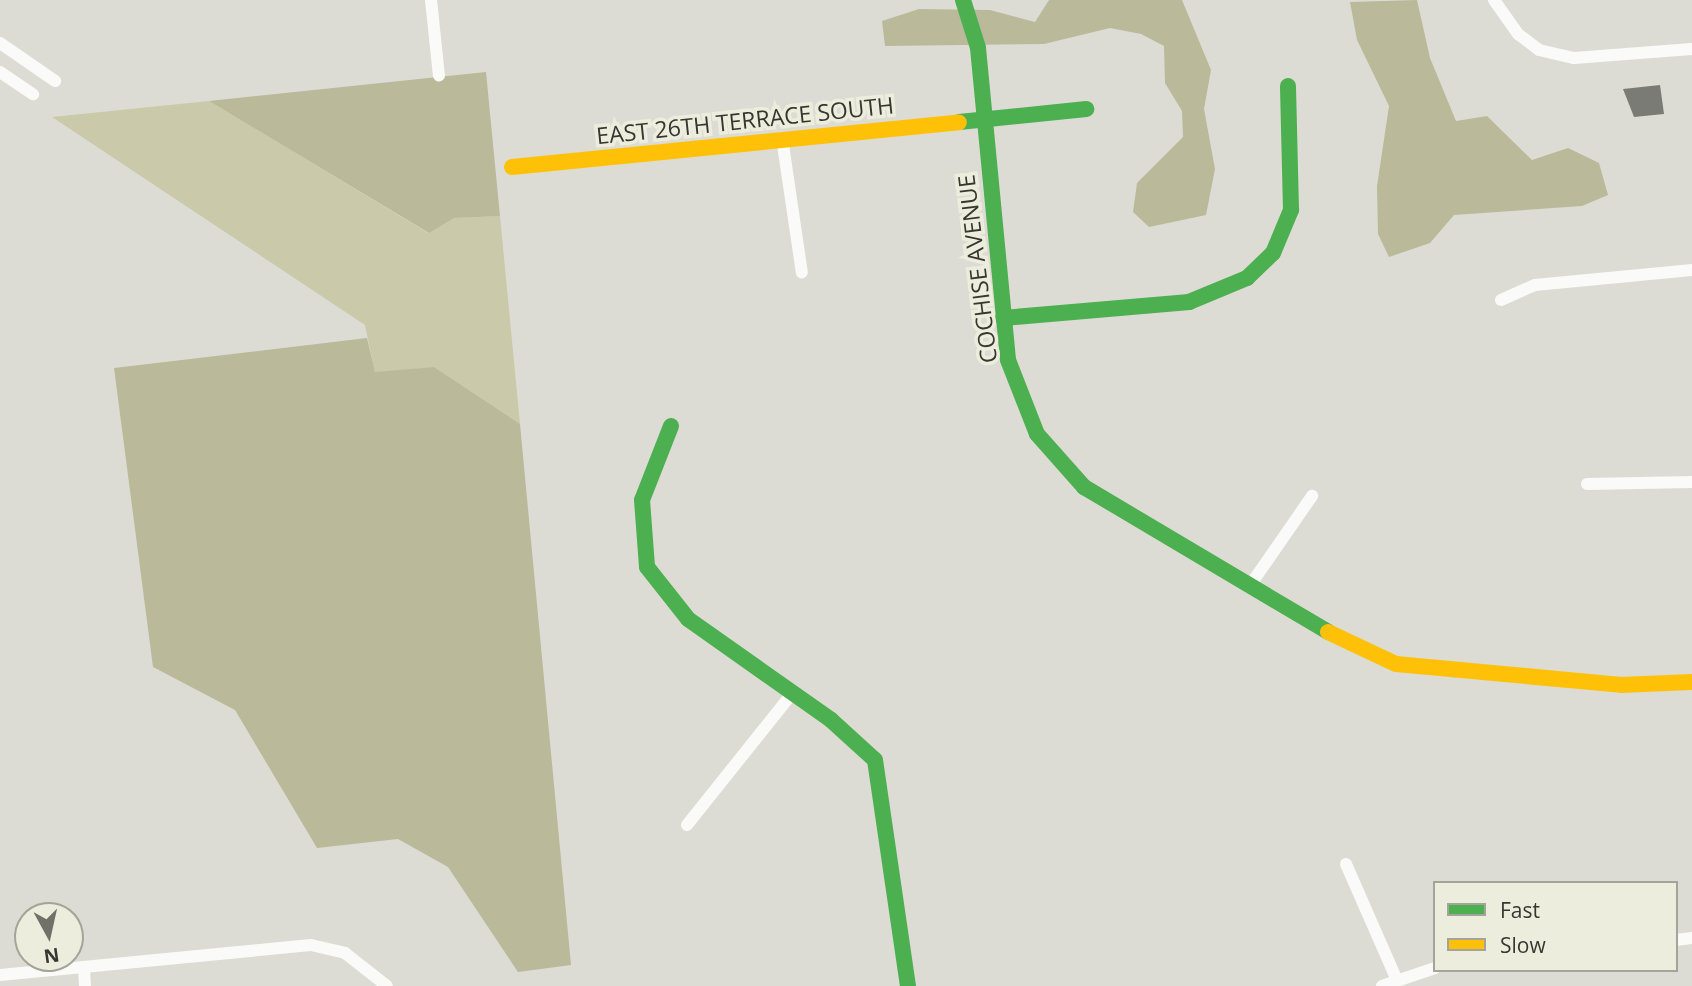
<!DOCTYPE html>
<html>
<head>
<meta charset="utf-8">
<style>
	body { margin:0 }
	#map { position:relative; width:1692px; height:986px; overflow:hidden; background:#dcdcd4; font-family:"Open Sans",sans-serif }
	div>[style] { position:absolute }
	[style*='--x'] { left:calc(var(--x)*1px); top:calc(var(--y)*1px); width:calc(var(--w)*1px); rotate:calc(var(--a)*1deg) }
	.green>* { inset:0; background:#cac9a9 }
	.forest>* { inset:0; background:#bab99a }
	.building>* { inset:0; background:#7b7b75 }
	.street>* { height:12px; margin:-6px; padding:0 6px; transform-origin:6px; border-radius:6px; background:#fafaf9 }
	.fast>* { height:16px; margin:-8px; padding:0 8px; transform-origin:8px; border-radius:8px; background:#4caf50 }
	.slow>* { height:16px; margin:-8px; padding:0 8px; transform-origin:8px; border-radius:8px; background:#ffc107 }
	span { translate:-50% -50%; white-space:nowrap; text-align:center; line-height:1.15; -webkit-text-stroke:7px #ededdd; paint-order:stroke }
	.street-label { font-size:23px; color:#373731 }
	.legend { position:absolute; left:1433px; top:881px; width:245px; height:91px; box-sizing:border-box; background:#ededdd; border:2px solid #a4a498; margin:0; padding:9px 12px; list-style:none; font-size:21px; color:#373731 }
	.legend li { display:flex; align-items:center; gap:14px; height:35px }
	.legend b { width:35px; border:2px solid #a4a498 }
	.north { position:absolute; left:14px; top:902px; width:70px; height:70px; box-sizing:border-box; background:#ededdd; border:2px solid #a4a498; border-radius:50%; rotate:172deg; font-size:19px; font-weight:700; line-height:28px; text-align:center; color:#373731 }
	.north::after { content:''; display:block; margin:auto; width:24px; height:32px; background:#71716a; clip-path:polygon(50% 0,100% 100%,50% 72%,0 100%) }
</style>
</head>
<body>
<div id="map">
	<div class="green">
		<div style="clip-path:polygon(209px 101px,428px 233px,454px 218px,500px 216px,520px 424px,434px 367px,375px 373px,365px 325px,52px 117px)"></div>
	</div>
	<div class="forest">
		<div style="clip-path:polygon(1049px 0,1182px 0,1211px 70px,1204px 109px,1215px 169px,1206px 215px,1149px 227px,1133px 212px,1137px 183px,1183px 137px,1182px 111px,1165px 83px,1164px 46px,1141px 34px,1110px 28px,1044px 44px,885px 46px,882px 21px,919px 9px,990px 10px,1035px 22px)"></div>
		<div style="clip-path:polygon(1417px 0,1430px 58px,1456px 121px,1487px 116px,1532px 160px,1568px 148px,1599px 163px,1608px 195px,1582px 206px,1454px 215px,1430px 243px,1389px 257px,1378px 234px,1377px 186px,1389px 106px,1357px 40px,1350px 2px)"></div>
		<div style="clip-path:polygon(486px 72px,500px 216px,454px 218px,429px 233px,209px 101px)"></div>
		<div style="clip-path:polygon(367px 338px,375px 372px,434px 367px,520px 424px,571px 965px,518px 972px,448px 867px,398px 839px,317px 848px,235px 710px,153px 667px,114px 368px)"></div>
	</div>
	<div class="building">
		<div style="clip-path:polygon(1660px 85px,1664px 114px,1634px 117px,1623px 89px)"></div>
	</div>
	<div class="street">
		<div style="--x:431;--y:0;--w:76;--a:84"></div>
		<div style="--x:1494;--y:0;--w:42;--a:54.8"></div>
		<div style="--x:1518;--y:34;--w:26;--a:37"></div>
		<div style="--x:1539;--y:50;--w:36;--a:13"></div>
		<div style="--x:1574;--y:58;--w:118;--a:-4.4"></div>
		<div style="--x:0;--y:43;--w:67;--a:34.6"></div>
		<div style="--x:0;--y:72;--w:40;--a:34"></div>
		<div style="--x:782;--y:138;--w:136;--a:81.6"></div>
		<div style="--x:1501;--y:300;--w:37;--a:-24"></div>
		<div style="--x:1535;--y:285;--w:158;--a:-5.5"></div>
		<div style="--x:1587;--y:484;--w:105;--a:-1.1"></div>
		<div style="--x:1249;--y:587;--w:111;--a:-55.3"></div>
		<div style="--x:687;--y:825;--w:170;--a:-51.4"></div>
		<div style="--x:1346;--y:864;--w:124;--a:66.3"></div>
		<div style="--x:1676;--y:940;--w:16;--a:-7"></div>
		<div style="--x:84;--y:968;--w:18;--a:87"></div>
		<div style="--x:0;--y:975;--w:312;--a:-5.5"></div>
		<div style="--x:311;--y:945;--w:35;--a:13"></div>
		<div style="--x:345;--y:953;--w:53;--a:38.2"></div>
		<div style="--x:1382;--y:986;--w:56;--a:-18.8"></div>
	</div>
	<div class="fast">
		<div style="--x:963;--y:0;--w:50;--a:72.6"></div>
		<div style="--x:978;--y:48;--w:313;--a:84.5"></div>
		<div style="--x:1008;--y:360;--w:79;--a:68.6"></div>
		<div style="--x:1037;--y:434;--w:71;--a:48.4"></div>
		<div style="--x:1084;--y:487;--w:284;--a:30.7"></div>
		<div style="--x:959;--y:122;--w:128;--a:-5.8"></div>
		<div style="--x:1003;--y:318;--w:187;--a:-4.9"></div>
		<div style="--x:1189;--y:302;--w:63;--a:-22.5"></div>
		<div style="--x:1247;--y:278;--w:36;--a:-44"></div>
		<div style="--x:1273;--y:253;--w:47;--a:-67.3"></div>
		<div style="--x:1291;--y:210;--w:124;--a:-91.4"></div>
		<div style="--x:671;--y:426;--w:79;--a:111.4"></div>
		<div style="--x:642;--y:500;--w:67;--a:85.7"></div>
		<div style="--x:647;--y:567;--w:66;--a:51.7"></div>
		<div style="--x:688;--y:619;--w:175;--a:35.2"></div>
		<div style="--x:831;--y:720;--w:59;--a:42.3"></div>
		<div style="--x:875;--y:760;--w:228;--a:81.7"></div>
	</div>
	<div class="slow">
		<div style="--x:512;--y:167;--w:449;--a:-5.7"></div>
		<div style="--x:1328;--y:632;--w:75;--a:25.2"></div>
		<div style="--x:1396;--y:664;--w:226;--a:5.3"></div>
		<div style="--x:1621;--y:685;--w:71;--a:-2.4"></div>
	</div>
	<div class="street-label">
		<span style="left:745px;top:120px;rotate:-6deg">EAST 26TH TERRACE SOUTH</span>
		<span style="left:977px;top:269px;rotate:-97deg">COCHISE AVENUE</span>
	</div>
	<ul class="legend">
	<li><b style="height:9px;background:#4caf50"></b>Fast</li>
	<li><b style="height:9px;background:#ffc107"></b>Slow</li>
	</ul>
	<div class="north">N</div>
</div>
</body>
</html>
